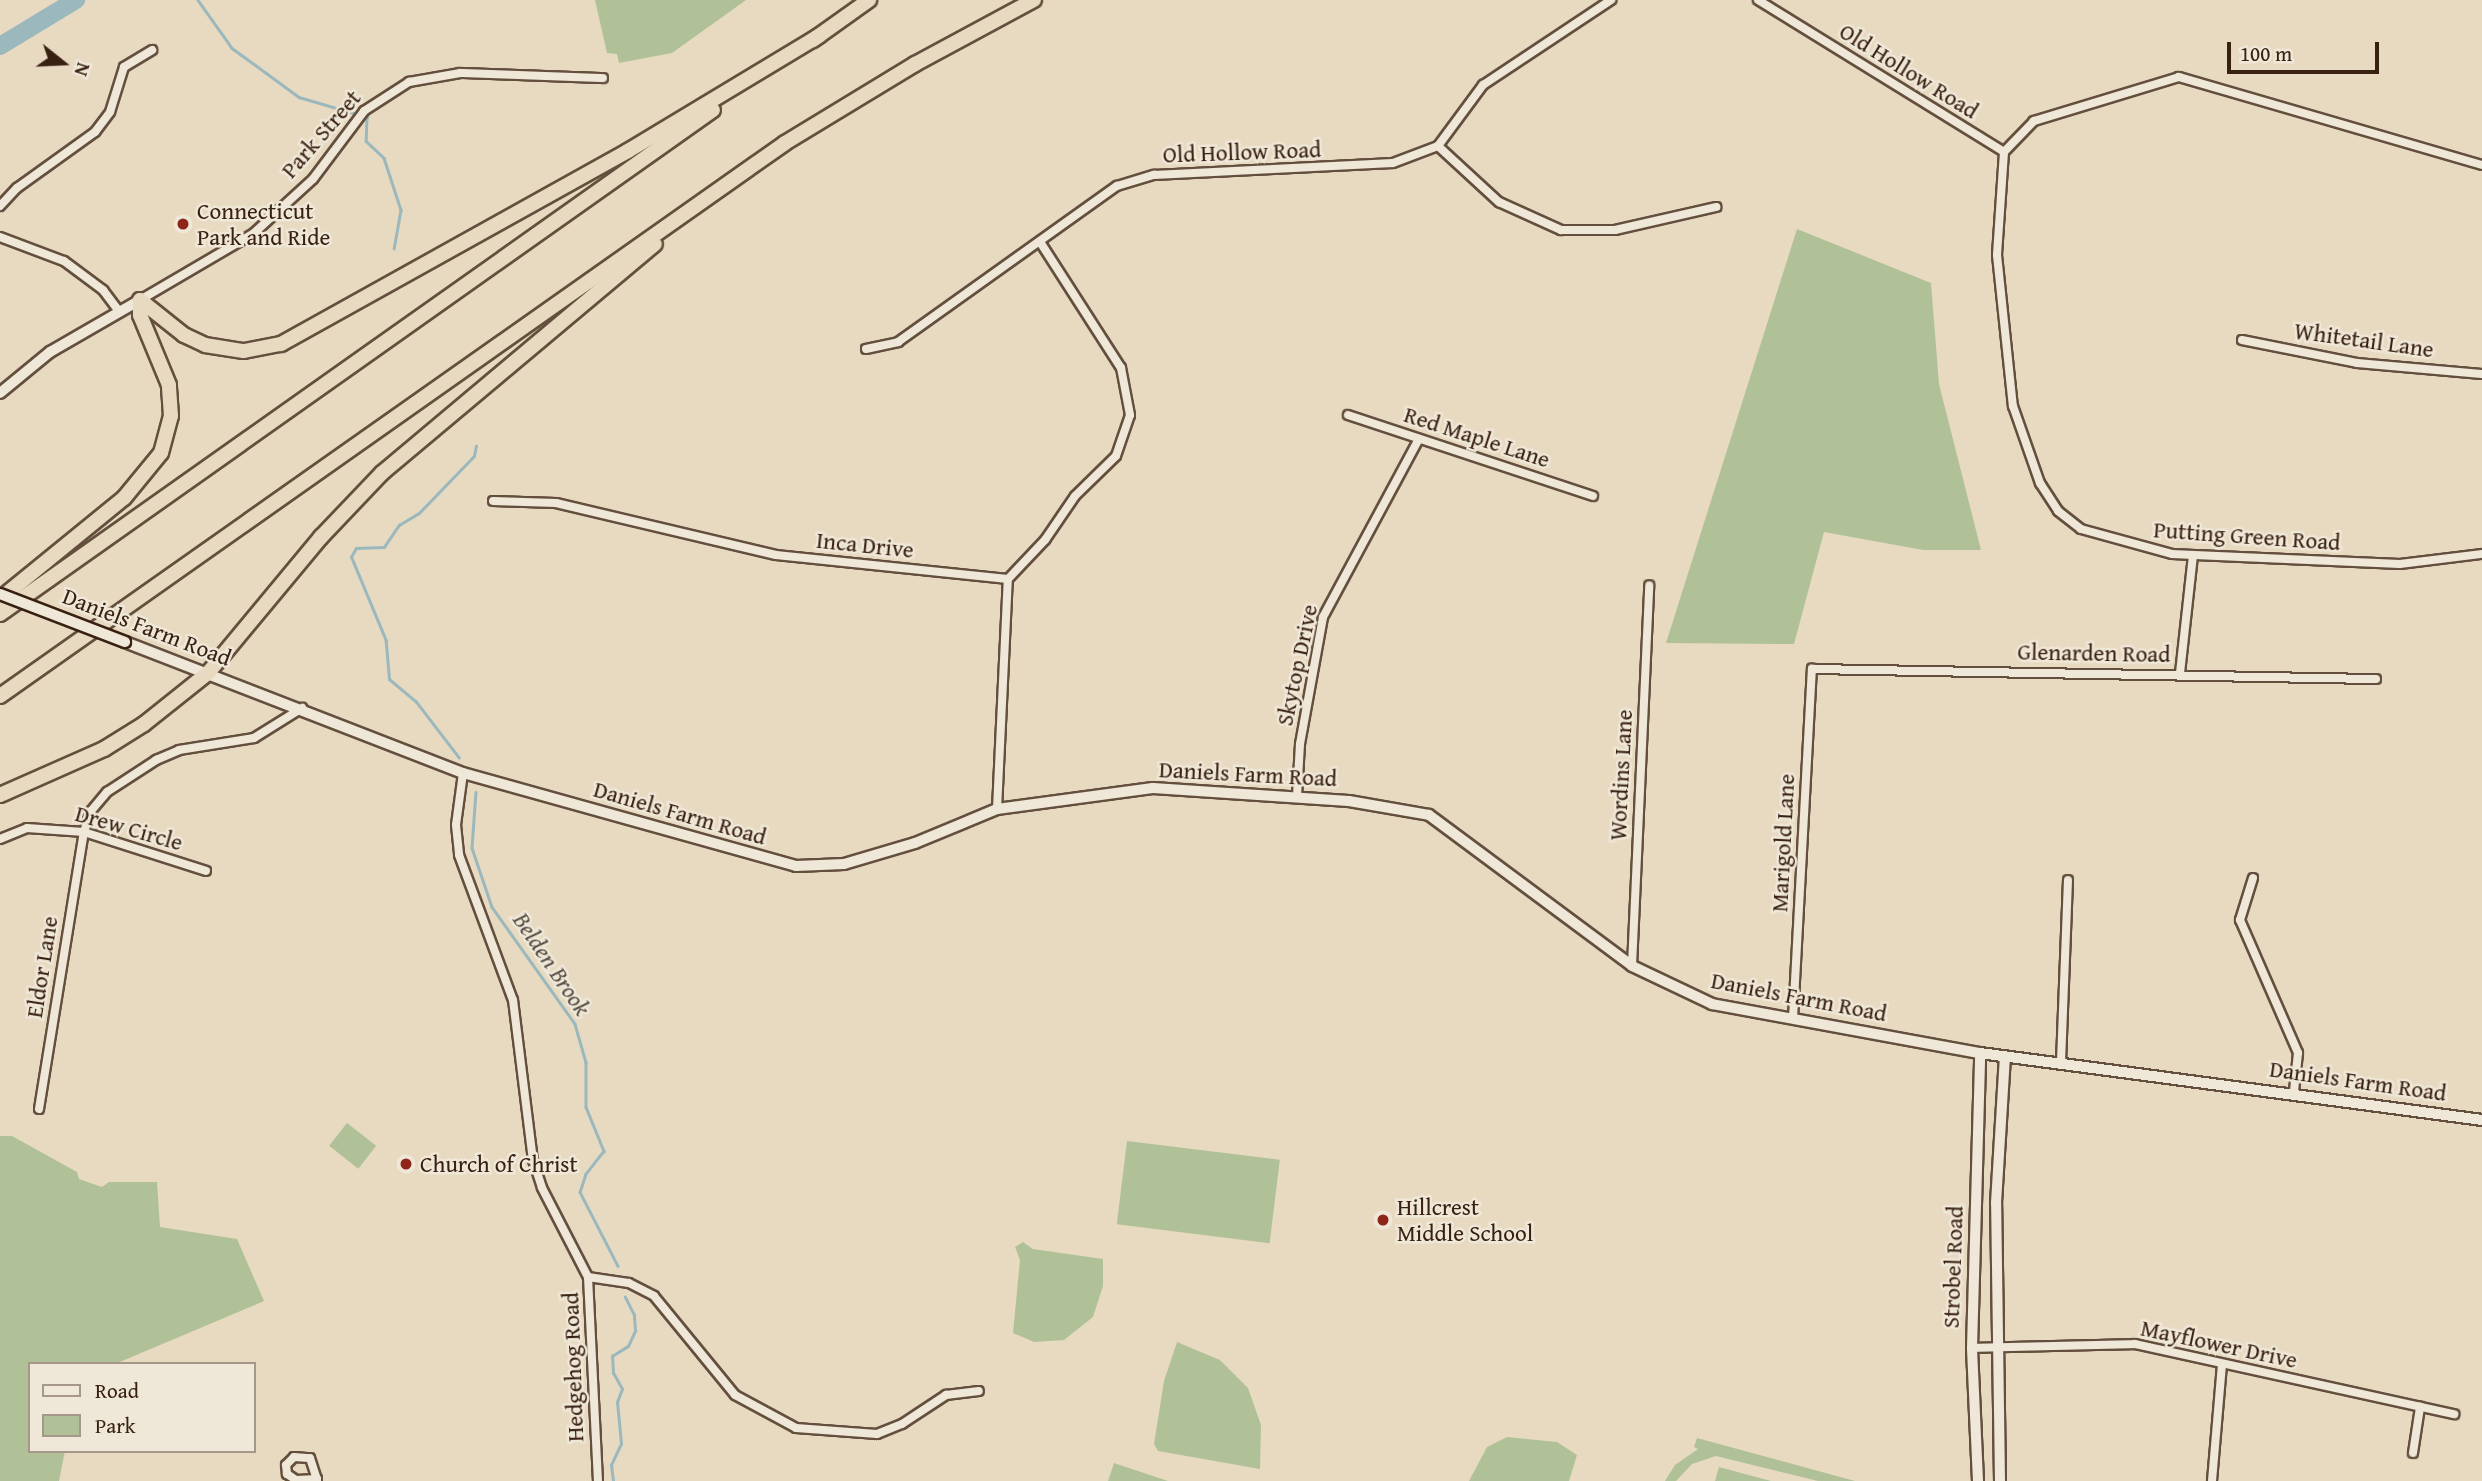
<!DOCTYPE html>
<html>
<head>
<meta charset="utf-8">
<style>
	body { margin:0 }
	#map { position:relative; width:2482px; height:1481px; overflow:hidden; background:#e7dac1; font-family:"Gentium Book Plus",serif }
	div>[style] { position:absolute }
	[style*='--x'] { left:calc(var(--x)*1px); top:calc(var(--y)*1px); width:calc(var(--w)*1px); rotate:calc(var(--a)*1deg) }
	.green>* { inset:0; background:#b1c197; transform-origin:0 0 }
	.stream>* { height:2.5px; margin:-1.25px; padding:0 1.25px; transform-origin:1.25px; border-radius:1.25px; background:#9bb8bd }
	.river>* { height:18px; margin:-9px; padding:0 9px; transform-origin:9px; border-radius:9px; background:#9bb8bd }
	.roads { filter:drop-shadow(2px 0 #644f3e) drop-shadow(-2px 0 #644f3e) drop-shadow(0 2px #644f3e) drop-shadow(0 -2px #644f3e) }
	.street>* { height:8px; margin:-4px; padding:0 4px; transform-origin:4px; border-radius:4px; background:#efe7d7 }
	.secondary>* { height:10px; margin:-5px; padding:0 5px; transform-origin:5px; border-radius:5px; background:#efe7d7 }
	.highway>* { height:14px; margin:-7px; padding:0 7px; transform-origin:7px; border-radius:7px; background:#e7dac1 }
	.bridges { filter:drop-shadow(2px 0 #392112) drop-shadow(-2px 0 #392112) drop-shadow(0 2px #392112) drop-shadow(0 -2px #392112) }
	.secondary-bridge>* { height:10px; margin:-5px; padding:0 5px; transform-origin:5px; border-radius:5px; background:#efe7d7 }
	.dots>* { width:19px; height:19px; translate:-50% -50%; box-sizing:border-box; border:4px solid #efe7d7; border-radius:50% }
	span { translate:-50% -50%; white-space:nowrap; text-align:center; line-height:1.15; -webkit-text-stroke:5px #efe7d7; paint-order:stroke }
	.street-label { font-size:23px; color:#392112 }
	.poi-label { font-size:23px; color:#392112 }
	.left { translate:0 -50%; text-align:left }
	.water-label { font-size:24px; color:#564e45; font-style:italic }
	.legend { position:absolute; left:28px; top:1362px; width:228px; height:91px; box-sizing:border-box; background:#efe7d7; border:2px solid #a69888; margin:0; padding:9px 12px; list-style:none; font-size:21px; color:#392112 }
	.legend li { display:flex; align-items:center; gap:14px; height:35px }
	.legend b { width:35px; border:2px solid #a69888 }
	.north { position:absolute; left:28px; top:28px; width:70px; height:70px; -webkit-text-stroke:5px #efe7d7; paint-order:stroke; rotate:108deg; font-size:19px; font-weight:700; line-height:28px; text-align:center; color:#392112 }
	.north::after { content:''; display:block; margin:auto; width:24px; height:32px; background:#392112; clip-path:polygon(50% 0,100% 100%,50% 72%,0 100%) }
	.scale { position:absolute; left:2227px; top:42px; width:152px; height:32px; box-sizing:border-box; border:4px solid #392112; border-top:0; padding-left:9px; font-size:21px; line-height:24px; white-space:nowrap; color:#392112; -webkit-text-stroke:5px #efe7d7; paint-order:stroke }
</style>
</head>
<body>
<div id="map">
	<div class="green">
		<div style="clip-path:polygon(595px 0,746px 0,672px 53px,619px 63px,617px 54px,607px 53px)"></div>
		<div style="clip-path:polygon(1797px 229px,1931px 283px,1939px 384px,1981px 550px,1923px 550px,1824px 532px,1794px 644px,1666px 643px)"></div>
		<div style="left:347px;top:1123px;width:37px;height:29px;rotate:38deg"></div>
		<div style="clip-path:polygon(0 1136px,12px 1136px,77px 1172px,79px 1179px,102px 1187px,109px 1182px,157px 1182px,160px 1227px,237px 1239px,264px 1301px,115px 1364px,30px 1364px,30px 1451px,65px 1451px,59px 1481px,0 1481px)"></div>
		<div style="left:1127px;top:1141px;width:154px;height:84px;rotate:7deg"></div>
		<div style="clip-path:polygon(1023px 1242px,1033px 1249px,1103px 1259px,1103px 1286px,1093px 1317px,1064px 1340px,1034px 1342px,1013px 1333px,1020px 1260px,1015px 1247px)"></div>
		<div style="clip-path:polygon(1177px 1342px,1220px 1360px,1248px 1388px,1261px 1425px,1260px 1469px,1158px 1451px,1154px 1444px,1164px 1381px)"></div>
		<div style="clip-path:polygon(1507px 1437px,1557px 1442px,1577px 1455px,1569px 1481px,1469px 1481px,1487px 1447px)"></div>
		<div style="clip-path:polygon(1697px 1438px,1855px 1481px,1818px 1481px,1716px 1456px,1692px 1464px,1676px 1481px,1665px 1481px,1675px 1465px,1698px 1449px,1694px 1447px)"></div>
		<div style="clip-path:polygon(1114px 1463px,1168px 1481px,1108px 1481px)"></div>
		<div style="clip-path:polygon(1719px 1467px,1771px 1481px,1715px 1481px)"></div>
	</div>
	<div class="stream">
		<div style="--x:198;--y:0;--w:59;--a:54.7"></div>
		<div style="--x:232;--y:48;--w:83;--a:36.2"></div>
		<div style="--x:299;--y:97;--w:71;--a:16.4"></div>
		<div style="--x:367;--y:117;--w:24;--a:92"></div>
		<div style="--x:366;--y:141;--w:25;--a:43"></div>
		<div style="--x:384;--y:158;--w:55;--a:71.9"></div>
		<div style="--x:401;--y:210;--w:39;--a:100"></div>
		<div style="--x:459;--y:758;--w:71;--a:-127.5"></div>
		<div style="--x:416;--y:702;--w:35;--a:-140"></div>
		<div style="--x:389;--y:679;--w:38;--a:-95"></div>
		<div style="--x:386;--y:641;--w:91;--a:-112.6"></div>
		<div style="--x:351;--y:557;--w:10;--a:-61"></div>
		<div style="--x:356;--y:548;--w:28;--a:-2"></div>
		<div style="--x:384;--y:547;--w:27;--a:-56"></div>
		<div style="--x:399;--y:525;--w:23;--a:-31"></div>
		<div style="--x:419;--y:513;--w:79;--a:-46"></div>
		<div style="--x:474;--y:456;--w:10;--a:-79"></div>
		<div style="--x:476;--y:792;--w:56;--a:94.1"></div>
		<div style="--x:472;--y:848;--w:62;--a:71.3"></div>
		<div style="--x:492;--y:907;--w:143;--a:54.6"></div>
		<div style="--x:575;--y:1024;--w:40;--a:74"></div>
		<div style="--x:586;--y:1062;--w:45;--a:90"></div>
		<div style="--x:586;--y:1107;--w:48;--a:67.8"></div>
		<div style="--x:604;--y:1151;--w:29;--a:128"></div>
		<div style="--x:586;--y:1174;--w:19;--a:108"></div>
		<div style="--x:580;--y:1192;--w:83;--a:62.8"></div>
		<div style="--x:613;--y:1481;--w:16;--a:-97"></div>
		<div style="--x:611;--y:1465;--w:23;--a:-65"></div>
		<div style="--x:621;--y:1444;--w:42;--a:-95.4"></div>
		<div style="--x:617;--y:1402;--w:14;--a:-69"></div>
		<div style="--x:622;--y:1389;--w:18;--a:-119"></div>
		<div style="--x:613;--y:1373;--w:17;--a:-93"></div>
		<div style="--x:612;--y:1356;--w:19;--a:-32"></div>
		<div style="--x:628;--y:1346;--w:17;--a:-65"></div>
		<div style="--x:635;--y:1331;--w:16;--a:-94"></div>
		<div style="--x:634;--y:1315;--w:20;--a:-117"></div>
	</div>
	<div class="river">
		<div style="--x:0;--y:46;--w:89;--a:-31.2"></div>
	</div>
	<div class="roads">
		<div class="street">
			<div style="--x:1758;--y:0;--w:289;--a:31.7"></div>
			<div style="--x:1438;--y:146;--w:83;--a:42.6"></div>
			<div style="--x:1499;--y:202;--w:68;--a:24.3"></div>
			<div style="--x:1561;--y:230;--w:54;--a:0"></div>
			<div style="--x:1615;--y:230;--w:104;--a:-12.8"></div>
			<div style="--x:2482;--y:165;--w:316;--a:-163.8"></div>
			<div style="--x:2179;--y:77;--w:152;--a:163.1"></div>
			<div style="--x:2034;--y:121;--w:43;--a:134.1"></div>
			<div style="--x:2004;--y:152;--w:103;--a:93.9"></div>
			<div style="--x:1997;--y:255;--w:152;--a:84"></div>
			<div style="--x:2013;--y:406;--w:82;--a:70.7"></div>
			<div style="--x:2040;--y:483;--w:33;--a:57"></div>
			<div style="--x:2058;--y:511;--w:29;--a:38"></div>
			<div style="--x:2081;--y:529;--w:94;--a:15.4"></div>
			<div style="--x:2172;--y:554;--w:228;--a:2.5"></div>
			<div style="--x:2400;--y:564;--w:83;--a:-7"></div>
			<div style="--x:0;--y:206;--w:25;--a:-47"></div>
			<div style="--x:17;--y:188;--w:96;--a:-35.7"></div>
			<div style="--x:95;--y:132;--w:25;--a:-53"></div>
			<div style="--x:110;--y:112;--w:47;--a:-72.7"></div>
			<div style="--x:124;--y:67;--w:33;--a:-31"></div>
			<div style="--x:0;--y:237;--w:68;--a:20.6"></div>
			<div style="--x:64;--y:261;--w:49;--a:36.6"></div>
			<div style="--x:103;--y:290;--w:26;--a:53"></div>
			<div style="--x:140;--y:300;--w:132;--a:-30.4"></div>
			<div style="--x:254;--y:233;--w:80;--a:-42.5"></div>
			<div style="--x:313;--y:179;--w:85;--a:-53.1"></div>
			<div style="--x:364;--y:111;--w:54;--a:-32.8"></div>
			<div style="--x:409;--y:82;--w:52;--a:-10"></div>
			<div style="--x:460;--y:73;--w:143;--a:2"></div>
			<div style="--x:2242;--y:340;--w:117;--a:11.3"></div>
			<div style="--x:2357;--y:363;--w:125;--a:5"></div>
			<div style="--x:866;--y:349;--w:33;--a:-12"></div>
			<div style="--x:898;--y:342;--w:269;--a:-35.5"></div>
			<div style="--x:1117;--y:186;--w:39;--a:-17"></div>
			<div style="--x:1154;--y:175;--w:239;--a:-2.9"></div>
			<div style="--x:1393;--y:163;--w:48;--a:-20.7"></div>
			<div style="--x:1438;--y:146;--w:76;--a:-53.6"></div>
			<div style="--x:1483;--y:85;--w:154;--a:-33.6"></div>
			<div style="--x:1348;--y:415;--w:258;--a:18.3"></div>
			<div style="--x:493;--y:501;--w:63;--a:1.8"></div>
			<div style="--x:556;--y:503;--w:226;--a:13.3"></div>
			<div style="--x:776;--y:555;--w:233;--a:5.9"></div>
			<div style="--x:1008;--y:579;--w:54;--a:-46.5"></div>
			<div style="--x:1045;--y:540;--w:53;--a:-55.7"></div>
			<div style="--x:1075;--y:496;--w:57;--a:-44.3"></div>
			<div style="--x:1116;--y:456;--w:43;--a:-71.1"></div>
			<div style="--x:1130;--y:415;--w:48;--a:-100.8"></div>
			<div style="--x:1121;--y:368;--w:150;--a:-122.7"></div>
			<div style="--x:2180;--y:673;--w:118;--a:-83.7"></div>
			<div style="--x:463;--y:773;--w:52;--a:97.7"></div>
			<div style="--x:456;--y:825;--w:30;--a:84"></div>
			<div style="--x:459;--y:855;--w:155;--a:69.6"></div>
			<div style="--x:513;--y:1000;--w:161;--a:82.9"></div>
			<div style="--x:533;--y:1160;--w:29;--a:72"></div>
			<div style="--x:542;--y:1188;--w:100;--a:62.7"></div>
			<div style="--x:588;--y:1277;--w:204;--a:87.2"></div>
			<div style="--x:1297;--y:796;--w:52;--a:-86.7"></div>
			<div style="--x:1300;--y:744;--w:129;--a:-79.7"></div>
			<div style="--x:1323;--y:617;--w:202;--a:-61.7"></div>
			<div style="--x:997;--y:809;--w:230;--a:-87.3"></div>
			<div style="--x:0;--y:839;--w:29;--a:-22"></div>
			<div style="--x:27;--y:828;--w:57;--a:4"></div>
			<div style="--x:84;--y:832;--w:128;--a:17.7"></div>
			<div style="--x:2253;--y:878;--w:44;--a:107.2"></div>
			<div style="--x:2240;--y:920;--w:145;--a:66.4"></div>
			<div style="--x:2298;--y:1053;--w:39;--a:96"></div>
			<div style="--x:1632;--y:966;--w:381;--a:-87.4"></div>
			<div style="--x:1793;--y:1018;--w:350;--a:-86.9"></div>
			<div style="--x:1812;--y:669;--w:564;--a:1.02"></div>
			<div style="--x:2061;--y:1062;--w:182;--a:-87.8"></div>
			<div style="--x:39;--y:1109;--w:281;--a:-80.8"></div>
			<div style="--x:84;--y:832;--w:22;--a:-72"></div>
			<div style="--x:91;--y:811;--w:25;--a:-50"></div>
			<div style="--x:107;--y:792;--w:59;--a:-33.1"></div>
			<div style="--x:156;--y:760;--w:25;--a:-23"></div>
			<div style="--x:179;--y:750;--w:76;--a:-9.1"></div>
			<div style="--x:254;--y:738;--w:57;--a:-32"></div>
			<div style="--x:588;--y:1277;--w:41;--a:8.3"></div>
			<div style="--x:629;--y:1283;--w:28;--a:27"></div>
			<div style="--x:654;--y:1296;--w:128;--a:50.7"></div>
			<div style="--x:735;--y:1395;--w:69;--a:28.4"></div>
			<div style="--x:796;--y:1428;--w:81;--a:4.2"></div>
			<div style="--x:877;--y:1434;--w:27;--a:-22"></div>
			<div style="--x:902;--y:1424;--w:53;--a:-33.4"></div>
			<div style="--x:946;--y:1395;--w:33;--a:-7"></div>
			<div style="--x:1972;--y:1348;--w:163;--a:-1.4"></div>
			<div style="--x:2135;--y:1344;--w:327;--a:12.4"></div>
			<div style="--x:2413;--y:1453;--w:47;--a:-81.3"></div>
			<div style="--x:317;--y:1479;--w:21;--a:177"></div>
			<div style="--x:296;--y:1480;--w:11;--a:-146"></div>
			<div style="--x:287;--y:1474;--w:9;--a:-96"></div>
			<div style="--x:286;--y:1465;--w:11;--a:-45"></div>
			<div style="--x:294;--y:1457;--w:16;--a:4"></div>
			<div style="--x:310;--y:1458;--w:22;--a:72"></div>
			<div style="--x:317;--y:1479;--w:2;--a:90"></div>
			<div style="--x:2212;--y:1481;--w:117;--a:-85.1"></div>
		</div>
		<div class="secondary">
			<div style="--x:0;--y:393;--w:65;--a:-39.4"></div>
			<div style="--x:50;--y:352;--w:104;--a:-30"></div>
			<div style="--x:125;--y:642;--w:362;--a:21.2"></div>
			<div style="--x:463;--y:773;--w:346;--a:15.6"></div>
			<div style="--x:796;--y:866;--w:48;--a:-2.4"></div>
			<div style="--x:844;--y:864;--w:74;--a:-16.5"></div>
			<div style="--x:915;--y:843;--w:89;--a:-22.5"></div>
			<div style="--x:997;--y:809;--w:157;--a:-7.7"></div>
			<div style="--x:1153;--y:788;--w:196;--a:3.8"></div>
			<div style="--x:1349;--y:801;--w:81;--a:9.9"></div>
			<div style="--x:1429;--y:815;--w:253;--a:36.6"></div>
			<div style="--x:1632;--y:966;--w:89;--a:25.4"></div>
			<div style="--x:1712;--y:1004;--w:272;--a:10.4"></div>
			<div style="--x:1980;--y:1053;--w:506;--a:7.6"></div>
			<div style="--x:1978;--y:1481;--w:133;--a:-92.6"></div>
			<div style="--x:1972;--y:1348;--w:295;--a:-88.4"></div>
			<div style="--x:2000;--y:1481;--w:278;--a:-90.8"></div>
			<div style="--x:1996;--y:1203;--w:147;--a:-86.5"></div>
		</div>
		<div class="highway">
			<div style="--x:813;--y:40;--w:69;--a:-35.5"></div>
			<div style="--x:0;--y:599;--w:160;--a:-39.2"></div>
			<div style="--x:124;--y:498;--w:58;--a:-50.6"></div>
			<div style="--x:161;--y:453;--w:38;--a:-75"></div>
			<div style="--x:171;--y:416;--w:31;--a:-94"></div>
			<div style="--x:169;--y:385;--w:76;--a:-112.5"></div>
			<div style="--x:140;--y:315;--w:15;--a:-90"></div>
			<div style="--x:140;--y:300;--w:56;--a:38.5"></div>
			<div style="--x:184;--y:335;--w:23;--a:25"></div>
			<div style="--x:205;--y:345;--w:39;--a:9"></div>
			<div style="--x:244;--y:351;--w:38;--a:-11"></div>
			<div style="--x:281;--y:344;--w:397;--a:-29.1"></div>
			<div style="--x:628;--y:151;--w:223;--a:-31.1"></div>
			<div style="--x:0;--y:614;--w:873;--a:-35.26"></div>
			<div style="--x:0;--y:696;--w:960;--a:-35.16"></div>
			<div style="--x:785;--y:143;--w:152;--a:-31.3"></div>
			<div style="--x:915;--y:64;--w:135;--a:-28.3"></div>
			<div style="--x:0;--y:795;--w:114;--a:-23.9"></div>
			<div style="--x:104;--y:749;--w:47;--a:-32"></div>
			<div style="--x:144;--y:724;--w:82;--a:-38.6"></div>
			<div style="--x:208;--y:673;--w:177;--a:-50.3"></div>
			<div style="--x:321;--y:537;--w:88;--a:-46.4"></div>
			<div style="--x:382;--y:473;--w:356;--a:-40"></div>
		</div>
	</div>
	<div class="bridges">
		<div class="secondary-bridge">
			<div style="--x:0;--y:594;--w:134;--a:21"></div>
		</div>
	</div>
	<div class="dots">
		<div style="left:183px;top:224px;background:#8f2418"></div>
		<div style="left:406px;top:1164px;background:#8f2418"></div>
		<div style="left:1383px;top:1220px;background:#8f2418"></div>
	</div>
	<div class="street-label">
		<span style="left:1909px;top:71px;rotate:32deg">Old Hollow Road</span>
		<span style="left:321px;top:134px;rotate:-49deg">Park Street</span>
		<span style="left:1242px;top:152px;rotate:-2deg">Old Hollow Road</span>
		<span style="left:2364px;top:340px;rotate:8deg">Whitetail Lane</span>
		<span style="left:1477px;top:437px;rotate:18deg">Red Maple Lane</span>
		<span style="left:2247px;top:536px;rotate:4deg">Putting Green Road</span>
		<span style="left:865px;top:545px;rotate:6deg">Inca Drive</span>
		<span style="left:147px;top:627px;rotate:21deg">Daniels Farm Road</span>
		<span style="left:2094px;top:653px;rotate:1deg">Glenarden Road</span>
		<span style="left:1297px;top:665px;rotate:-78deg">Skytop Drive</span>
		<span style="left:1248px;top:774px;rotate:3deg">Daniels Farm Road</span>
		<span style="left:1621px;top:775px;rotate:-87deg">Wordins Lane</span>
		<span style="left:680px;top:813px;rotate:16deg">Daniels Farm Road</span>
		<span style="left:129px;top:828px;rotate:16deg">Drew Circle</span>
		<span style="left:1783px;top:843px;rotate:-87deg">Marigold Lane</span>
		<span style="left:42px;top:967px;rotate:-81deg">Eldor Lane</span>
		<span style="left:1799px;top:997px;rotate:11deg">Daniels Farm Road</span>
		<span style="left:2358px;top:1081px;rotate:8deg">Daniels Farm Road</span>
		<span style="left:1953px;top:1267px;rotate:-88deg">Strobel Road</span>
		<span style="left:2219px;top:1344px;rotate:12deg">Mayflower Drive</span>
		<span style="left:573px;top:1367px;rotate:-92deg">Hedgehog Road</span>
	</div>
	<div class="poi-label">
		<span class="left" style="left:197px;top:224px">Connecticut<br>Park and Ride</span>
		<span class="left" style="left:420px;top:1164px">Church of Christ</span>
		<span class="left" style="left:1397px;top:1220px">Hillcrest<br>Middle School</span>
	</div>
	<div class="water-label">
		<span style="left:552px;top:964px;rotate:56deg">Belden Brook</span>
	</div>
	<ul class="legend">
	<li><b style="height:9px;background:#efe7d7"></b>Road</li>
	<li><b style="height:19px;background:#b1c197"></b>Park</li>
	</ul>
	<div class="north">N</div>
	<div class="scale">100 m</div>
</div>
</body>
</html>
